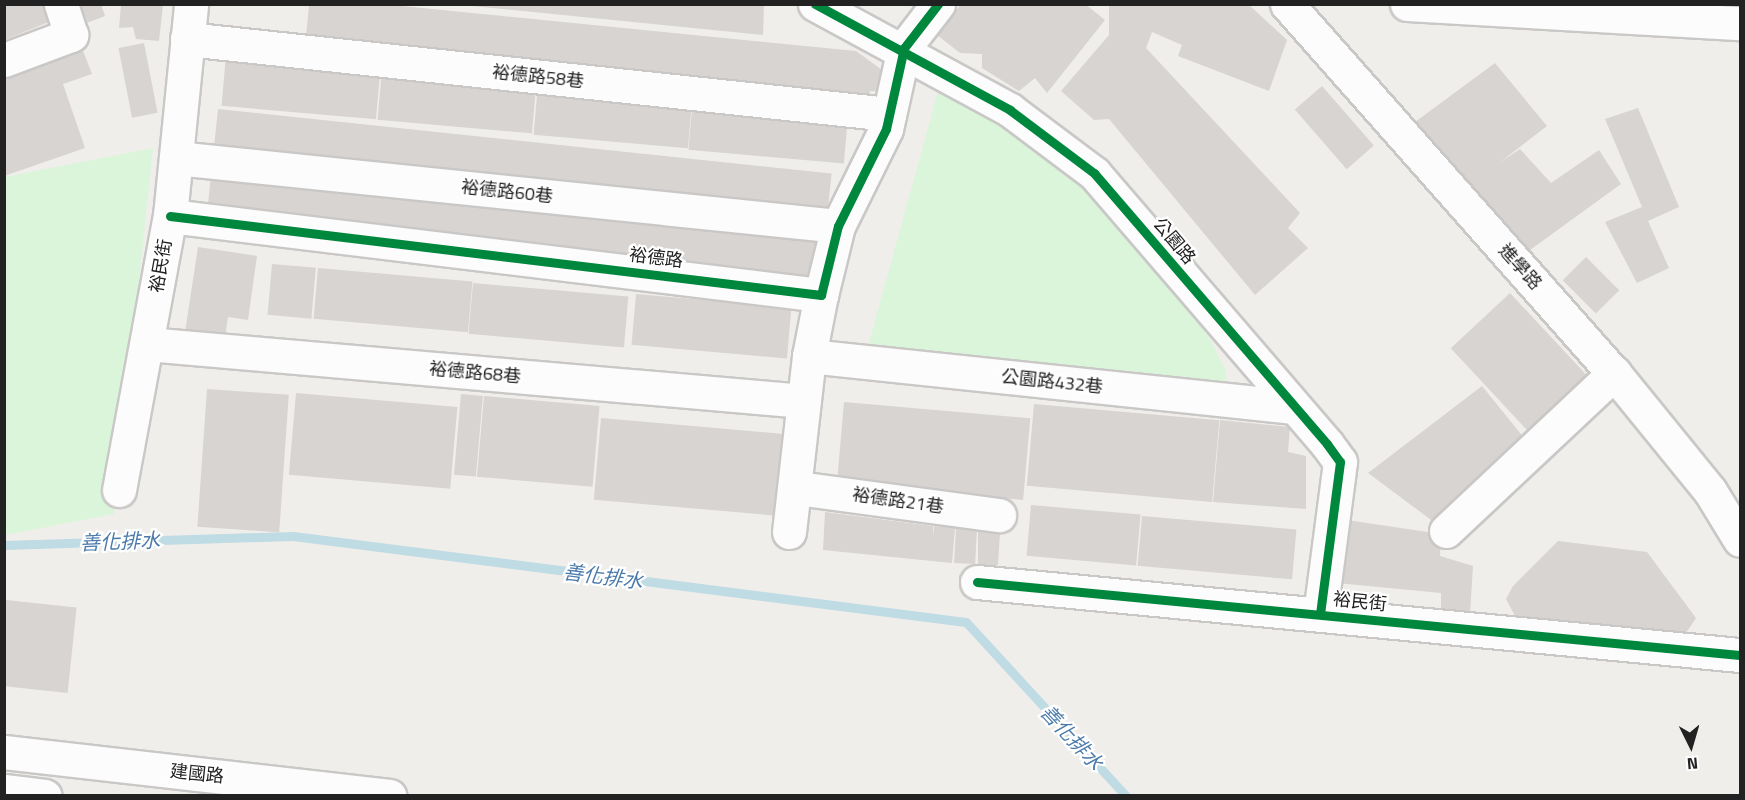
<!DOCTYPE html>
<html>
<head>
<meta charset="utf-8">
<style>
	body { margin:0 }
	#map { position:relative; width:1745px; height:800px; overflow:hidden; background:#f0eeeb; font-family:"Titillium Web","Noto Sans TC",sans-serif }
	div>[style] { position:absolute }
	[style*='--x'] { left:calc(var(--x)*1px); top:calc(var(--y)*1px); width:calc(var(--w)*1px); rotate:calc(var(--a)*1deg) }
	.park>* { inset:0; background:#daf5da }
	.stream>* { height:9px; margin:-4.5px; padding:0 4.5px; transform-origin:4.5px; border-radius:4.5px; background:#bfdbe3 }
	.building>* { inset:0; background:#d7d4d2; transform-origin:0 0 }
	.roads { filter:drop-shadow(2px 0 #c9c8c7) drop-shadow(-2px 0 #c9c8c7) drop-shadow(0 2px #c9c8c7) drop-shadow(0 -2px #c9c8c7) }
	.minor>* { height:33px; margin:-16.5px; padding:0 16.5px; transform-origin:16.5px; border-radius:16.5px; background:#fdfcfc }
	.cycleway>* { height:9px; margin:-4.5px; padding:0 4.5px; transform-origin:4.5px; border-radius:4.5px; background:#00873e }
	span { translate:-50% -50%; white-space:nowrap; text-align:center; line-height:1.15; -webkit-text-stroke:4.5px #fff; paint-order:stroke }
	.street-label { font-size:18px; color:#222 }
	.water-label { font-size:20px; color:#4a7aab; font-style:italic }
	.frame { position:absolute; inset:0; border:6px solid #222; pointer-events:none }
	.north { position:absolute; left:1661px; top:716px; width:60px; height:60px; -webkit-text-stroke:4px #fff; paint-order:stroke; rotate:175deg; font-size:16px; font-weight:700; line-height:24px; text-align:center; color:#222 }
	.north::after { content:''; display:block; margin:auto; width:21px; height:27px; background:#222; clip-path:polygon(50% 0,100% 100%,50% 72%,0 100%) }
</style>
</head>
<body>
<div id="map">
	<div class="park">
		<div style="clip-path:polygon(938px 91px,992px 113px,1062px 163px,1198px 316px,1226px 371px,1225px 393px,861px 372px)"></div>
		<div style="clip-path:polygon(153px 148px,114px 514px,5px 535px,5px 177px)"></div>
	</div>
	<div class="stream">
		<div style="--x:4;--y:545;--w:289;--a:-1.8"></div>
		<div style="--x:293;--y:536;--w:678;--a:7.28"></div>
		<div style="--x:966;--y:622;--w:236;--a:47.4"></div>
	</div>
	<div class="building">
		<div style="clip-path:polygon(4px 4px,54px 4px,59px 18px,4px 40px)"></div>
		<div style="clip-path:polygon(71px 4px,101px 4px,105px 16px,79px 26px)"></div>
		<div style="clip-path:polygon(473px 4px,764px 4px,763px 35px,472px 6px)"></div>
		<div style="clip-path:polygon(961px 4px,1085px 4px,1105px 20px,1047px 93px,1035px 78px,1019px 91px,982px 68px,982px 54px,960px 53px,937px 35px)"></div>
		<div style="clip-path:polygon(1109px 4px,1248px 4px,1287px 40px,1269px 91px,1178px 56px,1182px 45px,1152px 32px,1146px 48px,1300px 213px,1288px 228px,1308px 248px,1255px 295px,1109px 119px,1094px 120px,1061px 91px,1109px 35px)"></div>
		<div style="clip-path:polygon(121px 5px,163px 5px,159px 41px,136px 39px,133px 27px,119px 28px)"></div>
		<div style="clip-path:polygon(309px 5px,392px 5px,856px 51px,893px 78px,890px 92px,870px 91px,869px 103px,305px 47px)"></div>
		<div style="clip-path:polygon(78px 38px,92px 74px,63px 84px,85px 148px,4px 176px,4px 64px)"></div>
		<div style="left:144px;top:43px;width:71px;height:26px;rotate:79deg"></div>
		<div style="left:226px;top:55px;width:155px;height:51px;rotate:5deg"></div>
		<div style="clip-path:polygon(1495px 63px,1547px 126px,1499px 163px,1520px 149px,1551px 183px,1599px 150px,1621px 184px,1530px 250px,1415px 122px)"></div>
		<div style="left:382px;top:69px;width:155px;height:51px;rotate:5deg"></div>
		<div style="left:538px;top:84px;width:155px;height:51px;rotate:5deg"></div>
		<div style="left:1322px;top:86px;width:79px;height:36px;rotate:49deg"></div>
		<div style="left:693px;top:98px;width:156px;height:52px;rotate:5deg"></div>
		<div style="clip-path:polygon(1638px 108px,1679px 207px,1648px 221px,1669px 268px,1637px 283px,1605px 222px,1642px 207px,1605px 119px)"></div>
		<div style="left:218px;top:109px;width:617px;height:51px;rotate:6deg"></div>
		<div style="left:212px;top:166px;width:616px;height:51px;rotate:6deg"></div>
		<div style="clip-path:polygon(198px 247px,257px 256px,248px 320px,228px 317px,225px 337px,185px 332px)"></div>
		<div style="left:1586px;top:257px;width:47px;height:33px;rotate:45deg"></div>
		<div style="left:272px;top:264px;width:44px;height:51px;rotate:5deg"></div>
		<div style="left:318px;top:268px;width:155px;height:51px;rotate:5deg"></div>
		<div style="left:473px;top:283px;width:156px;height:51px;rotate:5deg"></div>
		<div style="left:1510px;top:293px;width:130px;height:81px;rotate:47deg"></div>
		<div style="left:636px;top:294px;width:156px;height:51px;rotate:5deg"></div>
		<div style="clip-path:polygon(1482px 386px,1533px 449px,1446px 531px,1368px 473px)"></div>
		<div style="left:207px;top:389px;width:82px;height:138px;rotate:4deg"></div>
		<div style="left:296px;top:393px;width:162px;height:82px;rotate:5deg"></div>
		<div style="left:461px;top:394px;width:22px;height:81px;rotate:5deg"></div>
		<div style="left:484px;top:396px;width:116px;height:81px;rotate:5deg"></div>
		<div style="left:844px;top:402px;width:187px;height:82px;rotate:5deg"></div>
		<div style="left:1034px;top:404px;width:186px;height:82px;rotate:5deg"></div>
		<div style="left:601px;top:418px;width:186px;height:82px;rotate:5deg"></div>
		<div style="clip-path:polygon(1220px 420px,1290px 427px,1288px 452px,1306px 456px,1306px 509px,1213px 502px)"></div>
		<div style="left:1031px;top:505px;width:110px;height:51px;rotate:5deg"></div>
		<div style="clip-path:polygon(825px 512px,933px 526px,933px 537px,934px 526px,955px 528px,952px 563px,823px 550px)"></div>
		<div style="left:1142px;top:516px;width:155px;height:50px;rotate:5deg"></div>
		<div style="clip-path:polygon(1340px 519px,1441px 534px,1440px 556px,1473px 566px,1470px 614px,1441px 612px,1441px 593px,1337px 583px)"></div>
		<div style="left:956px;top:528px;width:21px;height:35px;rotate:3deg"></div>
		<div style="clip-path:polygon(978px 530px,1000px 532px,998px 565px,978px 565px)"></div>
		<div style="clip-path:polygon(1558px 541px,1647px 552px,1696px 618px,1686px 633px,1515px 616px,1506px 599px,1513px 586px)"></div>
		<div style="left:6px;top:600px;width:71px;height:86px;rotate:6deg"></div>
	</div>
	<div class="roads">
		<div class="minor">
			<div style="--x:815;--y:4;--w:222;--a:28.5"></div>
			<div style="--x:1010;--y:110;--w:105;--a:36.9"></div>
			<div style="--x:1094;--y:173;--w:357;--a:49.3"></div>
			<div style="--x:1327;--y:444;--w:22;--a:54"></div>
			<div style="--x:1340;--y:462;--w:153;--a:97.5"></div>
			<div style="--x:1287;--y:4;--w:493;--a:48.5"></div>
			<div style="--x:1614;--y:373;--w:152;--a:50.9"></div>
			<div style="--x:1710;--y:491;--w:57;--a:58.5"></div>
			<div style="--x:1407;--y:4;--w:334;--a:3.3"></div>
			<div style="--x:187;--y:39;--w:706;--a:6.1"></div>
			<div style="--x:4;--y:60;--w:72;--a:-20.5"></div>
			<div style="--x:71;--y:35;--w:33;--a:-108"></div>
			<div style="--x:176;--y:158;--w:665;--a:5.86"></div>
			<div style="--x:170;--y:216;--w:656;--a:6.92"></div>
			<div style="--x:821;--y:295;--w:71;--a:-76.2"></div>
			<div style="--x:838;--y:226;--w:108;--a:-63.7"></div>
			<div style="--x:886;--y:129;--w:83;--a:-77.5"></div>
			<div style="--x:904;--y:48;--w:56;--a:-52.3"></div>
			<div style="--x:147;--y:344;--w:659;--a:4.96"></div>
			<div style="--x:809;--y:356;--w:488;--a:6"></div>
			<div style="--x:798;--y:488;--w:203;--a:7.7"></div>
			<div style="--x:119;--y:490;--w:279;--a:-79.5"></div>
			<div style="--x:170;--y:216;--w:213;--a:-84.3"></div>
			<div style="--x:1446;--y:531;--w:231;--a:-43.2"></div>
			<div style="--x:789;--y:532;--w:177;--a:-83.5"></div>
			<div style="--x:809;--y:356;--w:62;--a:-78.9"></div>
			<div style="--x:977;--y:582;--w:766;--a:5.47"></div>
			<div style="--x:4;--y:752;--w:388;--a:6.5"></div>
			<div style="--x:4;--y:791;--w:41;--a:7"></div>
		</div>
	</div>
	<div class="cycleway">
		<div style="--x:815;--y:4;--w:222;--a:28.5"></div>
		<div style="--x:1010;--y:110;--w:105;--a:36.9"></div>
		<div style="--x:1094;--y:173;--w:357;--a:49.3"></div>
		<div style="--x:1327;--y:444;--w:22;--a:54"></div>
		<div style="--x:1340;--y:462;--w:153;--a:97.5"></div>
		<div style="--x:170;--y:216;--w:656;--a:6.92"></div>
		<div style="--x:821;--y:295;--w:71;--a:-76.2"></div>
		<div style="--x:838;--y:226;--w:108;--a:-63.7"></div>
		<div style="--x:886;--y:129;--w:83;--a:-77.5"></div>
		<div style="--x:904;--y:48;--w:56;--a:-52.3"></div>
		<div style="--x:977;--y:582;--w:766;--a:5.47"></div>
	</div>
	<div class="street-label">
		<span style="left:538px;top:77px;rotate:6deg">裕德路58巷</span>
		<span style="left:507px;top:192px;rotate:6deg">裕德路60巷</span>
		<span style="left:1174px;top:241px;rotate:50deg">公園路</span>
		<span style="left:656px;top:258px;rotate:7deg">裕德路</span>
		<span style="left:161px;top:266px;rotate:-80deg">裕民街</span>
		<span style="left:1520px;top:267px;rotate:48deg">進學路</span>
		<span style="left:475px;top:373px;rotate:5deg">裕德路68巷</span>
		<span style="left:1052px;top:382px;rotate:6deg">公園路432巷</span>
		<span style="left:898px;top:501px;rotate:8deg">裕德路21巷</span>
		<span style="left:1360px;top:602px;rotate:6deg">裕民街</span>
		<span style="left:197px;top:774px;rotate:6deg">建國路</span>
	</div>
	<div class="water-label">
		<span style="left:120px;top:541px;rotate:-2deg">善化排水</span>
		<span style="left:603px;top:576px;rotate:7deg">善化排水</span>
		<span style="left:1072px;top:737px;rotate:47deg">善化排水</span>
	</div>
	<div class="frame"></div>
	<div class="north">N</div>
</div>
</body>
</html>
